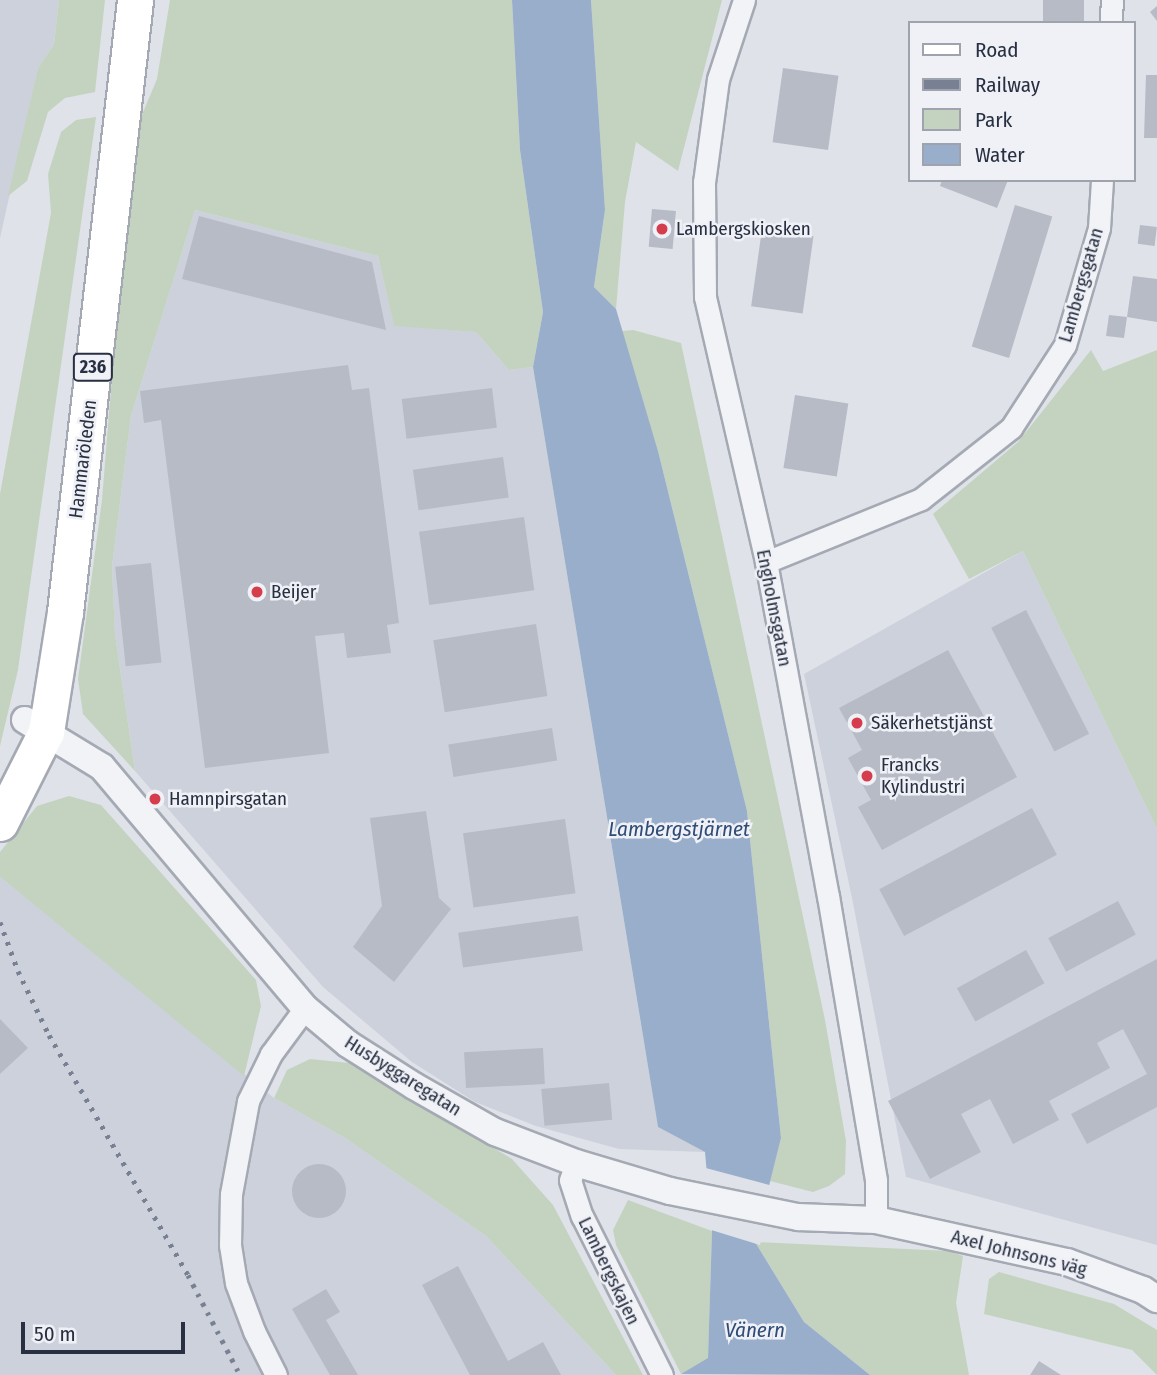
<!DOCTYPE html>
<html>
<head>
<meta charset="utf-8">
<style>
	body { margin:0 }
	#map { position:relative; width:1157px; height:1375px; overflow:hidden; background:#dfe2e9; font-family:"Fira Sans Condensed",sans-serif }
	div>[style] { position:absolute }
	[style*='--x'] { left:calc(var(--x)*1px); top:calc(var(--y)*1px); width:calc(var(--w)*1px); rotate:calc(var(--a)*1deg) }
	.built>* { inset:0; background:#cdd1db }
	.green>* { inset:0; background:#c4d3c0 }
	.water>* { inset:0; background:#98aecb }
	.pier>* { inset:0; background:#dfe2e9 }
	.building>* { inset:0; background:#b6bbc6; transform-origin:0 0 }
	.round { border-radius:50% }
	.roads { filter:drop-shadow(2px 0 #a4a9b3) drop-shadow(-2px 0 #a4a9b3) drop-shadow(0 2px #a4a9b3) drop-shadow(0 -2px #a4a9b3) }
	.minor>* { height:21px; margin:-10.5px; padding:0 10.5px; transform-origin:10.5px; border-radius:10.5px; background:#f2f3f7 }
	.tertiary>* { height:26px; margin:-13px; padding:0 13px; transform-origin:13px; border-radius:13px; background:#f2f3f7 }
	.primary>* { height:35px; margin:-17.5px; padding:0 17.5px; transform-origin:17.5px; border-radius:17.5px; background:#fff }
	.rail>* { height:5px; margin-top:-2.5px; transform-origin:0; background:repeating-linear-gradient(90deg,#788193 0 3.5px,transparent 0 10.5px) }
	.dots>* { width:19px; height:19px; translate:-50% -50%; box-sizing:border-box; border:4px solid #eff1f6; border-radius:50% }
	span { translate:-50% -50%; white-space:nowrap; text-align:center; line-height:1.15; -webkit-text-stroke:5px #eff1f6; paint-order:stroke }
	.shield-label span { padding:2px 5px; background:#eff1f6; border:2px solid; border-radius:5px; -webkit-text-stroke-width:0 }
	.shield-label { font-size:18px; color:#272f41; font-weight:700 }
	.poi-label { font-size:19px; color:#272f41 }
	.left { translate:0 -50%; text-align:left }
	.street-label { font-size:19px; color:#272f41 }
	.water-label { font-size:21px; color:#2f4c77; font-style:italic }
	.legend { position:absolute; left:908px; top:21px; width:228px; height:161px; box-sizing:border-box; background:#eff1f6; border:2px solid #9fa3ae; margin:0; padding:9px 12px; list-style:none; font-size:21px; color:#272f41 }
	.legend li { display:flex; align-items:center; gap:14px; height:35px }
	.legend b { width:35px; border:2px solid #9fa3ae }
	.scale { position:absolute; left:21px; top:1322px; width:164px; height:32px; box-sizing:border-box; border:4px solid #272f41; border-top:0; padding-left:9px; font-size:21px; line-height:24px; white-space:nowrap; color:#272f41; -webkit-text-stroke:5px #eff1f6; paint-order:stroke }
</style>
</head>
<body>
<div id="map">
	<div class="built">
		<div style="clip-path:polygon(0 0,59px 0,54px 44px,38px 68px,0 238px)"></div>
		<div style="clip-path:polygon(195px 210px,378px 256px,394px 325px,476px 332px,509px 370px,533px 367px,658px 1127px,705px 1152px,619px 1149px,536px 1126px,475px 1102px,412px 1062px,323px 987px,135px 771px,115px 634px,112px 566px,131px 416px)"></div>
		<div style="clip-path:polygon(1023px 551px,1157px 829px,1157px 1245px,906px 1177px,852px 898px,804px 674px)"></div>
		<div style="clip-path:polygon(0 877px,274px 1098px,345px 1138px,486px 1236px,616px 1375px,0 1375px)"></div>
	</div>
	<div class="green">
		<div style="clip-path:polygon(59px 0,105px 0,95px 92px,65px 98px,48px 112px,27px 181px,8px 196px,38px 68px,54px 44px)"></div>
		<div style="clip-path:polygon(170px 0,512px 0,520px 150px,543px 312px,533px 367px,509px 370px,476px 332px,394px 326px,378px 256px,195px 210px,131px 416px,112px 566px,115px 634px,135px 771px,83px 714px,78px 679px,102px 500px,131px 141px,157px 79px)"></div>
		<div style="clip-path:polygon(591px 0,722px 0,678px 171px,636px 142px,625px 202px,616px 309px,594px 287px,605px 210px)"></div>
		<div style="clip-path:polygon(96px 117px,18px 670px,0 746px,0 494px,51px 213px,48px 174px,61px 132px,76px 120px)"></div>
		<div style="clip-path:polygon(633px 330px,681px 343px,825px 1020px,846px 1141px,845px 1174px,829px 1186px,813px 1192px,770px 1181px,781px 1138px,747px 811px,658px 451px,622px 331px)"></div>
		<div style="clip-path:polygon(1091px 350px,1103px 371px,1157px 350px,1157px 829px,1023px 551px,969px 579px,933px 514px,1018px 442px)"></div>
		<div style="clip-path:polygon(69px 796px,101px 805px,256px 980px,261px 1006px,244px 1076px,0 877px,0 852px,37px 806px)"></div>
		<div style="clip-path:polygon(310px 1059px,349px 1063px,512px 1159px,553px 1205px,643px 1375px,616px 1375px,486px 1236px,345px 1138px,274px 1098px,287px 1070px)"></div>
		<div style="clip-path:polygon(628px 1200px,712px 1231px,708px 1359px,681px 1374px,616px 1245px,613px 1230px)"></div>
		<div style="clip-path:polygon(755px 1242px,949px 1251px,963px 1256px,956px 1303px,969px 1375px,870px 1375px,804px 1322px)"></div>
		<div style="clip-path:polygon(999px 1272px,1114px 1304px,1157px 1330px,1157px 1375px,1132px 1350px,984px 1314px,989px 1279px)"></div>
	</div>
	<div class="water">
		<div style="clip-path:polygon(512px 0,591px 0,605px 210px,594px 287px,616px 309px,658px 451px,747px 811px,781px 1138px,755px 1242px,804px 1322px,870px 1375px,681px 1374px,708px 1358px,712px 1231px,705px 1152px,658px 1127px,533px 367px,543px 312px,520px 150px)"></div>
	</div>
	<div class="pier">
		<div style="clip-path:polygon(702px 1167px,773px 1186px,760px 1245px,708px 1229px)"></div>
	</div>
	<div class="building">
		<div style="left:1043px;top:0;width:41px;height:23px"></div>
		<div style="clip-path:polygon(1157px 6px,1157px 21px,1150px 12px)"></div>
		<div style="left:783px;top:68px;width:56px;height:75px;rotate:8deg"></div>
		<div style="clip-path:polygon(1146px 75px,1157px 75px,1157px 138px,1144px 138px)"></div>
		<div style="clip-path:polygon(942px 180px,1008px 180px,997px 208px,940px 186px)"></div>
		<div style="left:1015px;top:205px;width:39px;height:148px;rotate:17deg"></div>
		<div style="left:652px;top:209px;width:24px;height:38px;rotate:5deg"></div>
		<div style="clip-path:polygon(199px 216px,372px 262px,386px 330px,182px 279px)"></div>
		<div style="left:1140px;top:225px;width:17px;height:19px;rotate:7deg"></div>
		<div style="left:762px;top:229px;width:52px;height:78px;rotate:8deg"></div>
		<div style="clip-path:polygon(1133px 276px,1157px 279px,1157px 322px,1127px 317px,1124px 338px,1106px 336px,1109px 315px,1127px 317px)"></div>
		<div style="clip-path:polygon(348px 365px,352px 390px,369px 388px,399px 623px,387px 625px,391px 653px,347px 658px,344px 633px,315px 636px,329px 753px,205px 768px,161px 420px,144px 423px,140px 391px)"></div>
		<div style="left:492px;top:388px;width:40px;height:91px;rotate:83deg"></div>
		<div style="left:795px;top:395px;width:54px;height:74px;rotate:9deg"></div>
		<div style="left:503px;top:457px;width:41px;height:91px;rotate:82deg"></div>
		<div style="left:524px;top:517px;width:74px;height:106px;rotate:82deg"></div>
		<div style="left:151px;top:563px;width:100px;height:36px;rotate:84deg"></div>
		<div style="left:1026px;top:610px;width:139px;height:39px;rotate:63deg"></div>
		<div style="left:536px;top:624px;width:73px;height:104px;rotate:81deg"></div>
		<div style="clip-path:polygon(948px 650px,1017px 777px,882px 850px,858px 807px,871px 800px,848px 758px,862px 750px,839px 708px)"></div>
		<div style="left:552px;top:728px;width:33px;height:105px;rotate:81deg"></div>
		<div style="left:1032px;top:808px;width:53px;height:173px;rotate:62deg"></div>
		<div style="clip-path:polygon(426px 811px,439px 898px,451px 909px,394px 982px,353px 947px,382px 906px,370px 818px)"></div>
		<div style="left:565px;top:819px;width:75px;height:103px;rotate:82deg"></div>
		<div style="left:1118px;top:901px;width:38px;height:79px;rotate:62deg"></div>
		<div style="left:578px;top:916px;width:35px;height:121px;rotate:82deg"></div>
		<div style="left:1026px;top:950px;width:38px;height:79px;rotate:61deg"></div>
		<div style="clip-path:polygon(1157px 959px,1157px 1107px,1087px 1144px,1071px 1114px,1147px 1074px,1123px 1029px,1097px 1043px,1110px 1068px,1049px 1101px,1059px 1120px,1013px 1144px,990px 1099px,961px 1114px,981px 1152px,930px 1179px,888px 1101px)"></div>
		<div style="clip-path:polygon(0 1019px,28px 1048px,0 1074px)"></div>
		<div style="left:543px;top:1048px;width:36px;height:79px;rotate:87deg"></div>
		<div style="left:609px;top:1083px;width:37px;height:68px;rotate:85deg"></div>
		<div class="round" style="left:292px;top:1164px;width:54px;height:54px"></div>
		<div style="clip-path:polygon(458px 1266px,508px 1361px,543px 1342px,561px 1375px,470px 1375px,422px 1285px)"></div>
		<div style="clip-path:polygon(326px 1289px,340px 1312px,326px 1320px,358px 1375px,330px 1375px,292px 1309px)"></div>
		<div style="clip-path:polygon(1039px 1361px,1061px 1375px,1030px 1375px)"></div>
	</div>
	<div class="roads">
		<div class="minor">
			<div style="--x:744;--y:0;--w:83;--a:108.2"></div>
			<div style="--x:718;--y:79;--w:104;--a:97.7"></div>
			<div style="--x:704;--y:182;--w:115;--a:89.5"></div>
			<div style="--x:705;--y:297;--w:272;--a:77"></div>
			<div style="--x:766;--y:562;--w:340;--a:79.5"></div>
			<div style="--x:828;--y:896;--w:288;--a:80.4"></div>
			<div style="--x:876;--y:1180;--w:40;--a:90"></div>
			<div style="--x:1111;--y:23;--w:23;--a:-88"></div>
			<div style="--x:766;--y:562;--w:167;--a:-22.1"></div>
			<div style="--x:921;--y:499;--w:115;--a:-38.3"></div>
			<div style="--x:1011;--y:428;--w:99;--a:-57"></div>
			<div style="--x:1065;--y:345;--w:122;--a:-73.8"></div>
			<div style="--x:1099;--y:228;--w:48;--a:-86.4"></div>
			<div style="--x:576;--y:1163;--w:18;--a:109"></div>
			<div style="--x:570;--y:1180;--w:38;--a:72"></div>
			<div style="--x:582;--y:1216;--w:178;--a:63.3"></div>
			<div style="--x:276;--y:1375;--w:49;--a:-116.6"></div>
			<div style="--x:254;--y:1331;--w:51;--a:-110.6"></div>
			<div style="--x:236;--y:1283;--w:38;--a:-99"></div>
			<div style="--x:230;--y:1245;--w:51;--a:-88.9"></div>
			<div style="--x:231;--y:1194;--w:95;--a:-79.6"></div>
			<div style="--x:248;--y:1101;--w:52;--a:-63.9"></div>
			<div style="--x:271;--y:1054;--w:57;--a:-53.5"></div>
		</div>
		<div class="tertiary">
			<div style="--x:25;--y:720;--w:90;--a:31.4"></div>
			<div style="--x:102;--y:767;--w:315;--a:49.9"></div>
			<div style="--x:305;--y:1008;--w:56;--a:39.9"></div>
			<div style="--x:348;--y:1044;--w:78;--a:32.5"></div>
			<div style="--x:414;--y:1086;--w:93;--a:29.6"></div>
			<div style="--x:495;--y:1132;--w:87;--a:20.9"></div>
			<div style="--x:576;--y:1163;--w:98;--a:16.6"></div>
			<div style="--x:670;--y:1191;--w:131;--a:11.5"></div>
			<div style="--x:798;--y:1217;--w:78;--a:2.2"></div>
			<div style="--x:876;--y:1220;--w:196;--a:12.4"></div>
			<div style="--x:1067;--y:1262;--w:81;--a:20.2"></div>
			<div style="--x:1143;--y:1290;--w:17;--a:33"></div>
		</div>
		<div class="primary">
			<div style="--x:0;--y:823;--w:102;--a:-63.2"></div>
			<div style="--x:46;--y:732;--w:121;--a:-81"></div>
			<div style="--x:65;--y:612;--w:616;--a:-83.47"></div>
		</div>
	</div>
	<div class="rail">
		<div style="--x:0;--y:922;--w:52;--a:69.8"></div>
		<div style="--x:18;--y:971;--w:71;--a:64.2"></div>
		<div style="--x:49;--y:1035;--w:277;--a:59.9"></div>
		<div style="--x:188;--y:1275;--w:113;--a:62.5"></div>
	</div>
	<div class="dots">
		<div style="left:662px;top:229px;background:#d53d4c"></div>
		<div style="left:257px;top:592px;background:#d53d4c"></div>
		<div style="left:857px;top:723px;background:#d53d4c"></div>
		<div style="left:867px;top:776px;background:#d53d4c"></div>
		<div style="left:155px;top:799px;background:#d53d4c"></div>
	</div>
	<div class="shield-label">
		<span style="left:93px;top:367px">236</span>
	</div>
	<div class="poi-label">
		<span class="left" style="left:676px;top:229px">Lambergskiosken</span>
		<span class="left" style="left:271px;top:592px">Beijer</span>
		<span class="left" style="left:871px;top:723px">Säkerhetstjänst</span>
		<span class="left" style="left:881px;top:776px">Francks<br>Kylindustri</span>
		<span class="left" style="left:169px;top:799px">Hamnpirsgatan</span>
	</div>
	<div class="street-label">
		<span style="left:1081px;top:285px;rotate:-74deg">Lambergsgatan</span>
		<span style="left:83px;top:459px;rotate:-83deg">Hammaröleden</span>
		<span style="left:774px;top:608px;rotate:79deg">Engholmsgatan</span>
		<span style="left:403px;top:1076px;rotate:32deg">Husbyggaregatan</span>
		<span style="left:1019px;top:1253px;rotate:14deg">Axel Johnsons väg</span>
		<span style="left:609px;top:1271px;rotate:64deg">Lambergskajen</span>
	</div>
	<div class="water-label">
		<span style="left:679px;top:829px">Lambergstjärnet</span>
		<span style="left:755px;top:1330px">Vänern</span>
	</div>
	<ul class="legend">
	<li><b style="height:9px;background:#fff"></b>Road</li>
	<li><b style="height:9px;background:#788193"></b>Railway</li>
	<li><b style="height:19px;background:#c4d3c0"></b>Park</li>
	<li><b style="height:19px;background:#98aecb"></b>Water</li>
	</ul>
	<div class="scale">50 m</div>
</div>
</body>
</html>
